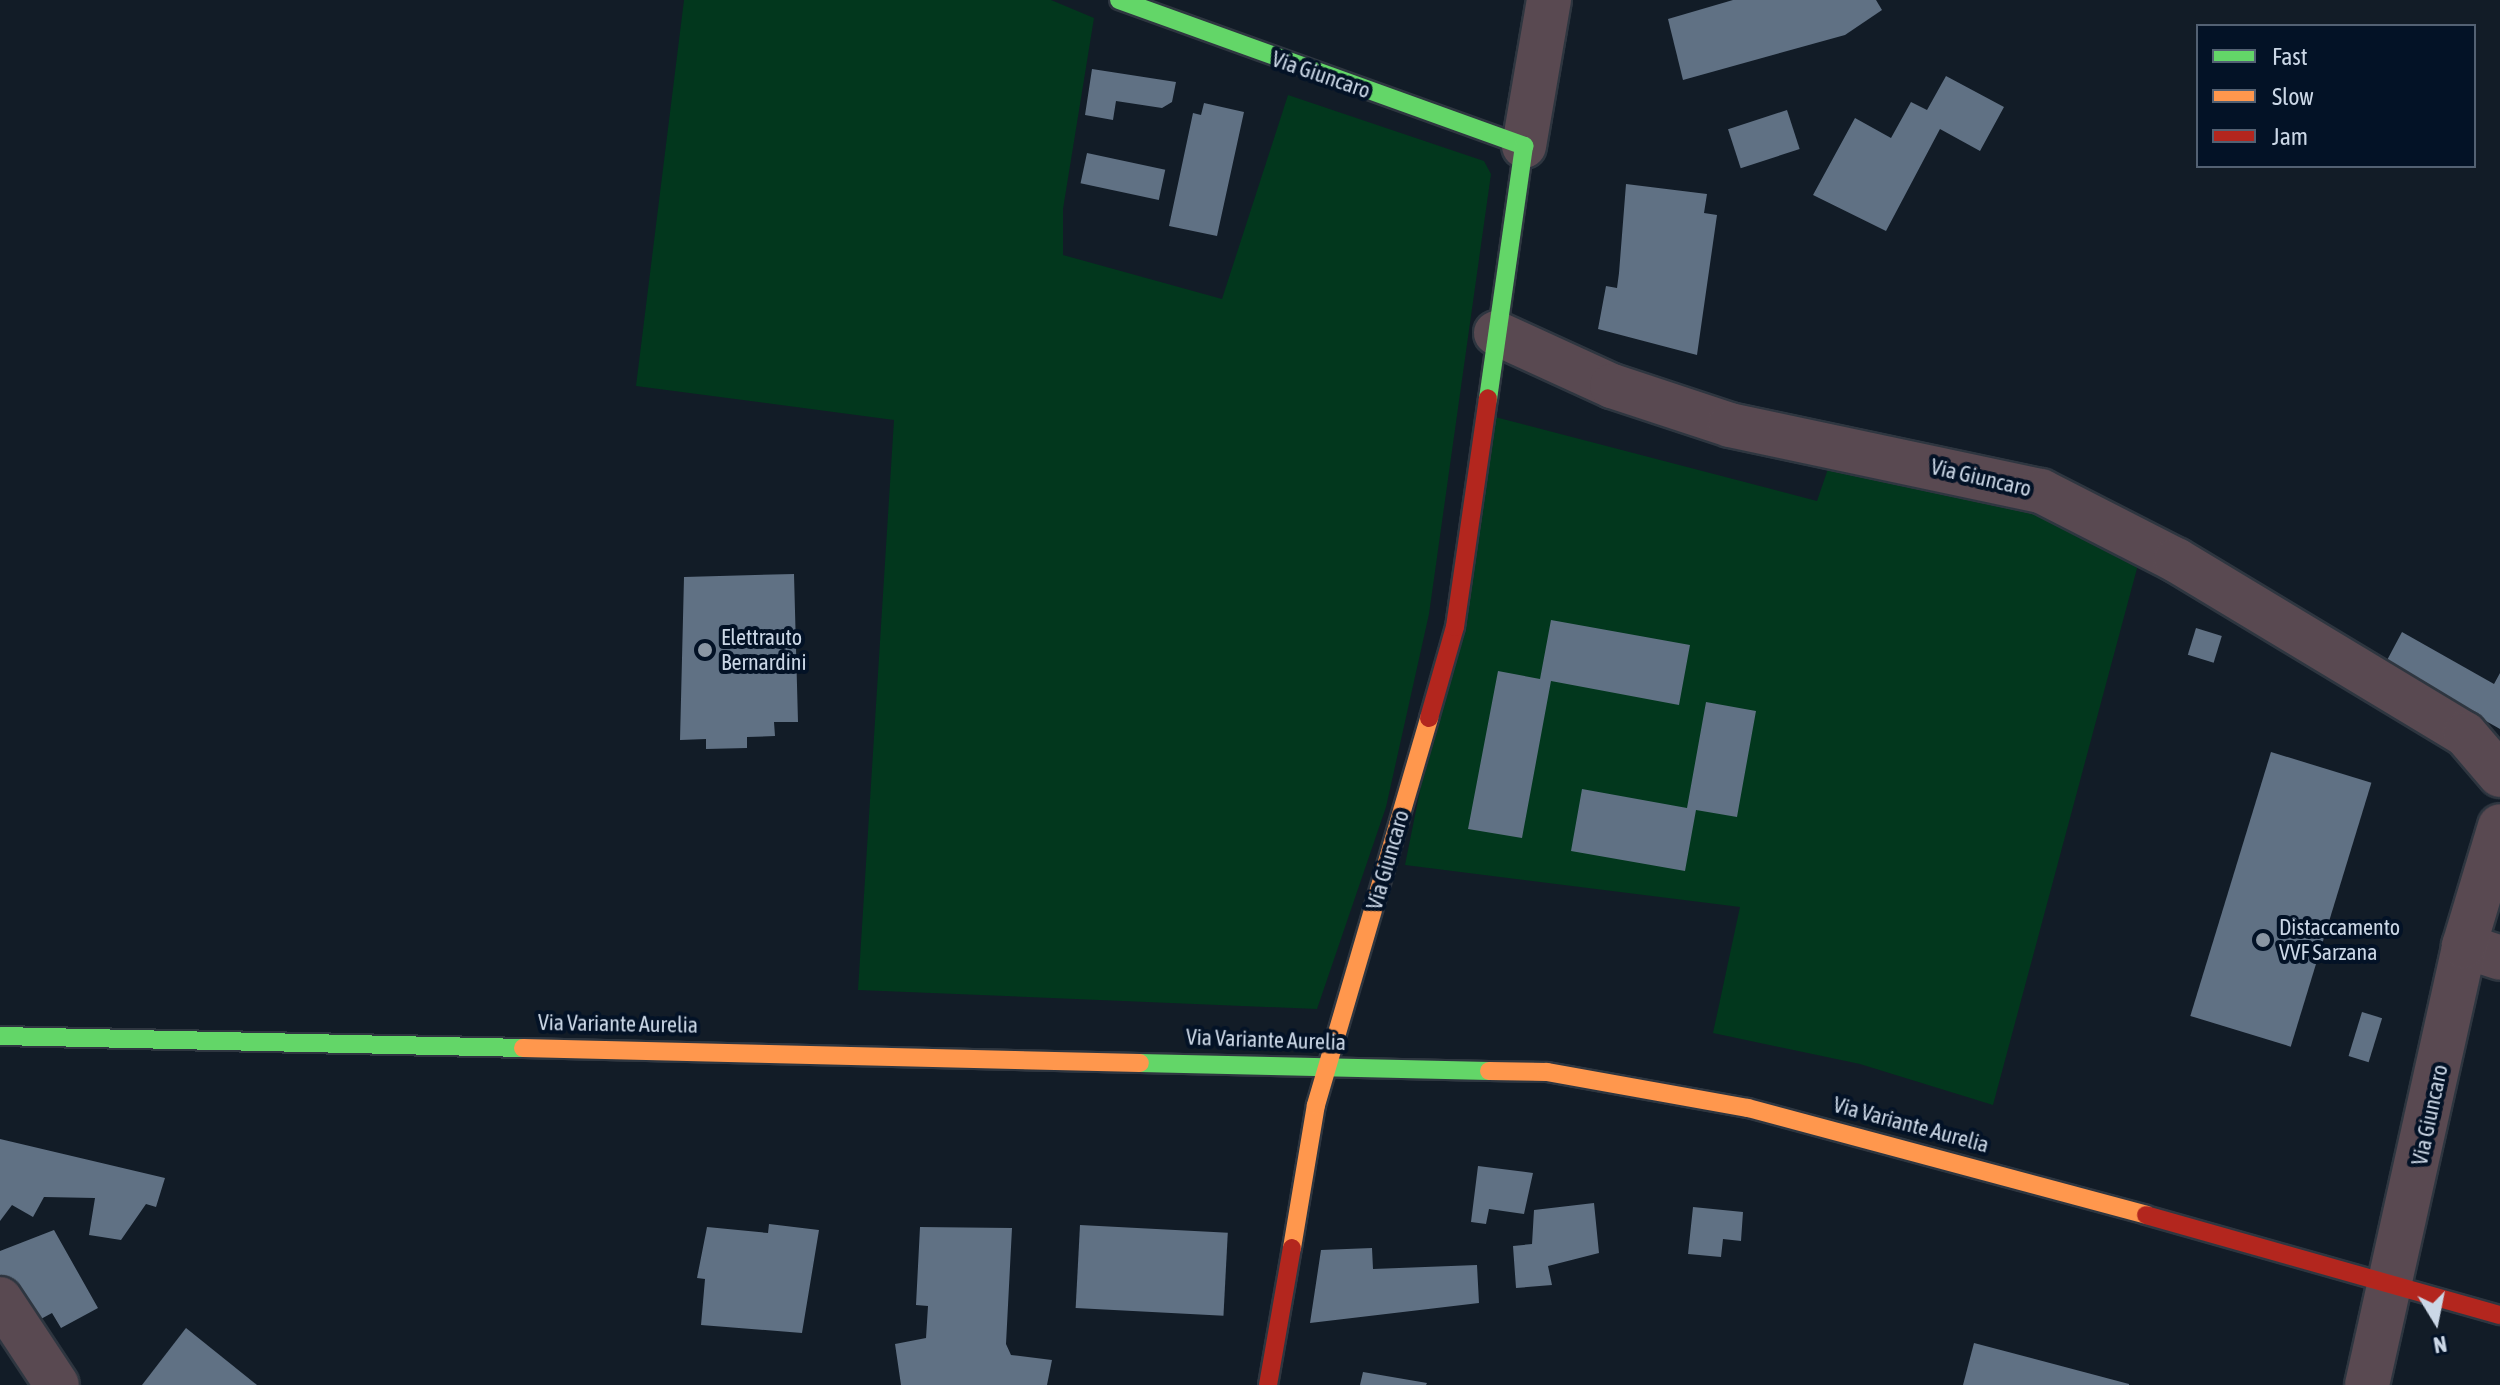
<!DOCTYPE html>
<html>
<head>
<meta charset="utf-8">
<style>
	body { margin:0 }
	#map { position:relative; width:2500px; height:1385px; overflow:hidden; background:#121c27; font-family:"Asap Condensed",sans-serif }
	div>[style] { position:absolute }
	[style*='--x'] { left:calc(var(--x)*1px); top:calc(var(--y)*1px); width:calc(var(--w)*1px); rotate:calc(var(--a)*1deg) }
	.green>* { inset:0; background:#02371d }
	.building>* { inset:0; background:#607184; transform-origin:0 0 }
	.roads { filter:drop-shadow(2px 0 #2e3640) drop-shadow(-2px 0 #2e3640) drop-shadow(0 2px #2e3640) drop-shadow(0 -2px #2e3640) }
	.street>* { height:44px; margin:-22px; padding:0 22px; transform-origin:22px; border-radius:22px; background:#594951 }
	.fast>* { height:18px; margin:-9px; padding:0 9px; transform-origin:9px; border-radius:9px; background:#63d668 }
	.slow>* { height:18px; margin:-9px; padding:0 9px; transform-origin:9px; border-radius:9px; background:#ff974d }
	.jam>* { height:18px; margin:-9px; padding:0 9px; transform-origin:9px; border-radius:9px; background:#b3261e }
	.dots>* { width:22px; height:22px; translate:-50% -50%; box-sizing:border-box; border:4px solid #031226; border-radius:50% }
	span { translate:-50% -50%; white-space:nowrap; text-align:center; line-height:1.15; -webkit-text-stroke:8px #031226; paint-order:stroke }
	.street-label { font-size:22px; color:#cbd7e6 }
	.poi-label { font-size:22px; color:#cbd7e6 }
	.left { translate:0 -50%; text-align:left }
	.legend { position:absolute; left:2196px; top:24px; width:280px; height:144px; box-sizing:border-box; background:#031226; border:2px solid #536173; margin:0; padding:10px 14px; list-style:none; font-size:24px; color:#cbd7e6 }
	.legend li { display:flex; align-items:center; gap:16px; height:40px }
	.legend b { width:40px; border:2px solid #536173 }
	.north { position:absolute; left:2396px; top:1281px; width:80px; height:80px; -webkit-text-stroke:6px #031226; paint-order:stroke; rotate:170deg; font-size:22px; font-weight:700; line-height:32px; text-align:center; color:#cbd7e6 }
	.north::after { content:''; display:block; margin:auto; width:28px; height:36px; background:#cbd7e6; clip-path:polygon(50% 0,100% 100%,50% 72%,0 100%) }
</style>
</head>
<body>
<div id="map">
	<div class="green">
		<div style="clip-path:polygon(684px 0,1051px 0,1094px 18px,1063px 209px,1063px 255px,1222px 299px,1288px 95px,1484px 161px,1491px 174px,1429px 614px,1386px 807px,1317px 1009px,858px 990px,894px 420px,636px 386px)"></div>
		<div style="clip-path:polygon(1495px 417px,1817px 501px,1831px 460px,2038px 503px,2139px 561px,1993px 1105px,1860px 1064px,1713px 1033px,1740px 907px,1405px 865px)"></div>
	</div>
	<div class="building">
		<div style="clip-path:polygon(1733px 0,1876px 0,1882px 10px,1845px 35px,1683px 80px,1668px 19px)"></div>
		<div style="clip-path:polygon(1092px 69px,1176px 82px,1172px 102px,1162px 108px,1116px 101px,1113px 120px,1085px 115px)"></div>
		<div style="clip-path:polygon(1946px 76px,2004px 107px,1980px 151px,1940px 129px,1886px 231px,1813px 195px,1855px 118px,1891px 138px,1911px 102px,1927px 110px)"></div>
		<div style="clip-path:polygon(1204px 103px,1244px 112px,1217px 236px,1169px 226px,1193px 113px,1201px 115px)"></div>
		<div style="left:1787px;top:110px;width:41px;height:62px;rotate:72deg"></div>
		<div style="left:1087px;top:153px;width:80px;height:31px;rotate:12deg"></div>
		<div style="clip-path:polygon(1626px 184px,1707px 194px,1704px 213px,1717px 215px,1697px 355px,1598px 329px,1606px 286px,1617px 288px,1619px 273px)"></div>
		<div style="clip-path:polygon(794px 574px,798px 722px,774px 722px,775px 736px,747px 737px,747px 748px,706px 749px,706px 739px,680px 740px,684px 577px)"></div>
		<div style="clip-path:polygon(1551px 620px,1690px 645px,1679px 705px,1551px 681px,1522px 838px,1468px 829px,1498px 671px,1540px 679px)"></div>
		<div style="left:2196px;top:628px;width:27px;height:28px;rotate:17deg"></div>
		<div style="clip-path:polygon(2402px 632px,2494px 684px,2500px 673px,2500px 729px,2385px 664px)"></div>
		<div style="clip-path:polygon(1706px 702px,1756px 711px,1737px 817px,1696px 810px,1685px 871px,1571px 851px,1582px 789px,1687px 808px)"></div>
		<div style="left:2271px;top:752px;width:105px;height:276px;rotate:17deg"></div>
		<div style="left:2362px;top:1012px;width:21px;height:46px;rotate:17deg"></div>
		<div style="clip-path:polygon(0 1139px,165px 1178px,156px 1207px,146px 1204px,121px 1240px,89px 1235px,95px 1198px,44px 1197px,33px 1217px,12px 1205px,0 1221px)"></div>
		<div style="clip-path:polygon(1478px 1166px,1533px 1173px,1524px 1214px,1489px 1209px,1486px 1224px,1471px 1222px)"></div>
		<div style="clip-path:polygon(1594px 1203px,1599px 1253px,1548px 1266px,1552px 1285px,1516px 1288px,1513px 1246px,1532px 1244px,1534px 1210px)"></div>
		<div style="clip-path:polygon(1693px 1207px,1743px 1212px,1741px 1241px,1723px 1239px,1721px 1257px,1688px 1254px)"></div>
		<div style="clip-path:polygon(769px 1224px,819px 1230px,802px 1333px,701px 1325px,705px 1279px,697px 1278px,707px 1227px,768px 1233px)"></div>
		<div style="left:1080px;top:1225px;width:148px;height:83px;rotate:3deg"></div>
		<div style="clip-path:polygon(920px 1227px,1012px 1228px,1006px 1344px,1011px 1355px,1052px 1360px,1047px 1385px,901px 1385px,895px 1344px,926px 1338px,928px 1306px,916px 1305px)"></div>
		<div style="clip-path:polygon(54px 1230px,98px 1308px,61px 1328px,52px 1313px,28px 1326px,0 1275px,0 1251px)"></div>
		<div style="clip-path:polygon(1372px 1248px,1373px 1269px,1477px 1265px,1479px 1303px,1310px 1323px,1321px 1250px)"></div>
		<div style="clip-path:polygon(186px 1328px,257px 1385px,142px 1385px)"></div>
		<div style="clip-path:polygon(1974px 1343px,2129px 1384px,2129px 1385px,1963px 1385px)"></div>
		<div style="clip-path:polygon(1363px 1372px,1427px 1383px,1426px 1385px,1360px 1385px)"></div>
	</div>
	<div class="roads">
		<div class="street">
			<div style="--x:1524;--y:146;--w:148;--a:-80.3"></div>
			<div style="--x:1496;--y:333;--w:128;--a:24.6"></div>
			<div style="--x:1612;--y:386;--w:124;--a:18.3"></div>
			<div style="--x:1730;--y:425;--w:318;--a:12"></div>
			<div style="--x:2041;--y:491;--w:152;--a:27.1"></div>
			<div style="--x:2176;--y:560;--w:337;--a:31.1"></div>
			<div style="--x:2465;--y:734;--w:54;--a:49.5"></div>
			<div style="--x:2464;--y:946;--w:38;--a:18"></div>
			<div style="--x:0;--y:1299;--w:103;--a:56.5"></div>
			<div style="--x:2367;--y:1385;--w:450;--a:-77.5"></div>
			<div style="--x:2464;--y:946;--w:125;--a:-73.3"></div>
		</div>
		<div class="fast">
			<div style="--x:1119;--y:0;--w:431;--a:19.8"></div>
			<div style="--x:1524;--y:146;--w:255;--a:98.1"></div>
			<div style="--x:0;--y:1036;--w:523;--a:1.31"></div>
			<div style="--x:1140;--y:1063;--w:349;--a:1.3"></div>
		</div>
		<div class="slow">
			<div style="--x:523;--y:1048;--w:617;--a:1.39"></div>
			<div style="--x:1489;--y:1071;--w:58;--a:1"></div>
			<div style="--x:1547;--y:1072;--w:204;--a:10.2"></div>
			<div style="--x:1748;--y:1108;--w:412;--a:15"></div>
			<div style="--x:1292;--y:1248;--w:145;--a:-80.5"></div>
			<div style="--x:1316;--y:1105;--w:403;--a:-73.7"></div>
		</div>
		<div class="jam">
			<div style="--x:1429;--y:718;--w:95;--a:-74.1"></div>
			<div style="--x:1455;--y:627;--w:231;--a:-81.8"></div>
			<div style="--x:2146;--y:1215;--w:368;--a:15.8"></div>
			<div style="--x:1268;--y:1385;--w:139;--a:-80.1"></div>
		</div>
	</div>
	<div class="dots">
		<div style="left:705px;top:650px;background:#8a96a3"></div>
		<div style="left:2263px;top:940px;background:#8a96a3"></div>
	</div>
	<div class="street-label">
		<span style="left:1321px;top:75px;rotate:19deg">Via Giuncaro</span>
		<span style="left:1981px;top:478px;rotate:13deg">Via Giuncaro</span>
		<span style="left:1388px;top:860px;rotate:-74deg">Via Giuncaro</span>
		<span style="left:618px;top:1024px;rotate:1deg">Via Variante Aurelia</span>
		<span style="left:1266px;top:1040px;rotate:2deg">Via Variante Aurelia</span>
		<span style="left:2430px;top:1115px;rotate:-78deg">Via Giuncaro</span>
		<span style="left:1911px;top:1125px;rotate:15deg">Via Variante Aurelia</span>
	</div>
	<div class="poi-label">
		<span class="left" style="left:721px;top:650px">Elettrauto<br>Bernardini</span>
		<span class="left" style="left:2279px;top:940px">Distaccamento<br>VVF Sarzana</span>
	</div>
	<ul class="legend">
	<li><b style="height:10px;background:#63d668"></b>Fast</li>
	<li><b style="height:10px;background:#ff974d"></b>Slow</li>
	<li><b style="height:10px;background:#b3261e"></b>Jam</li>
	</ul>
	<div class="north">N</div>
</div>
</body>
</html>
